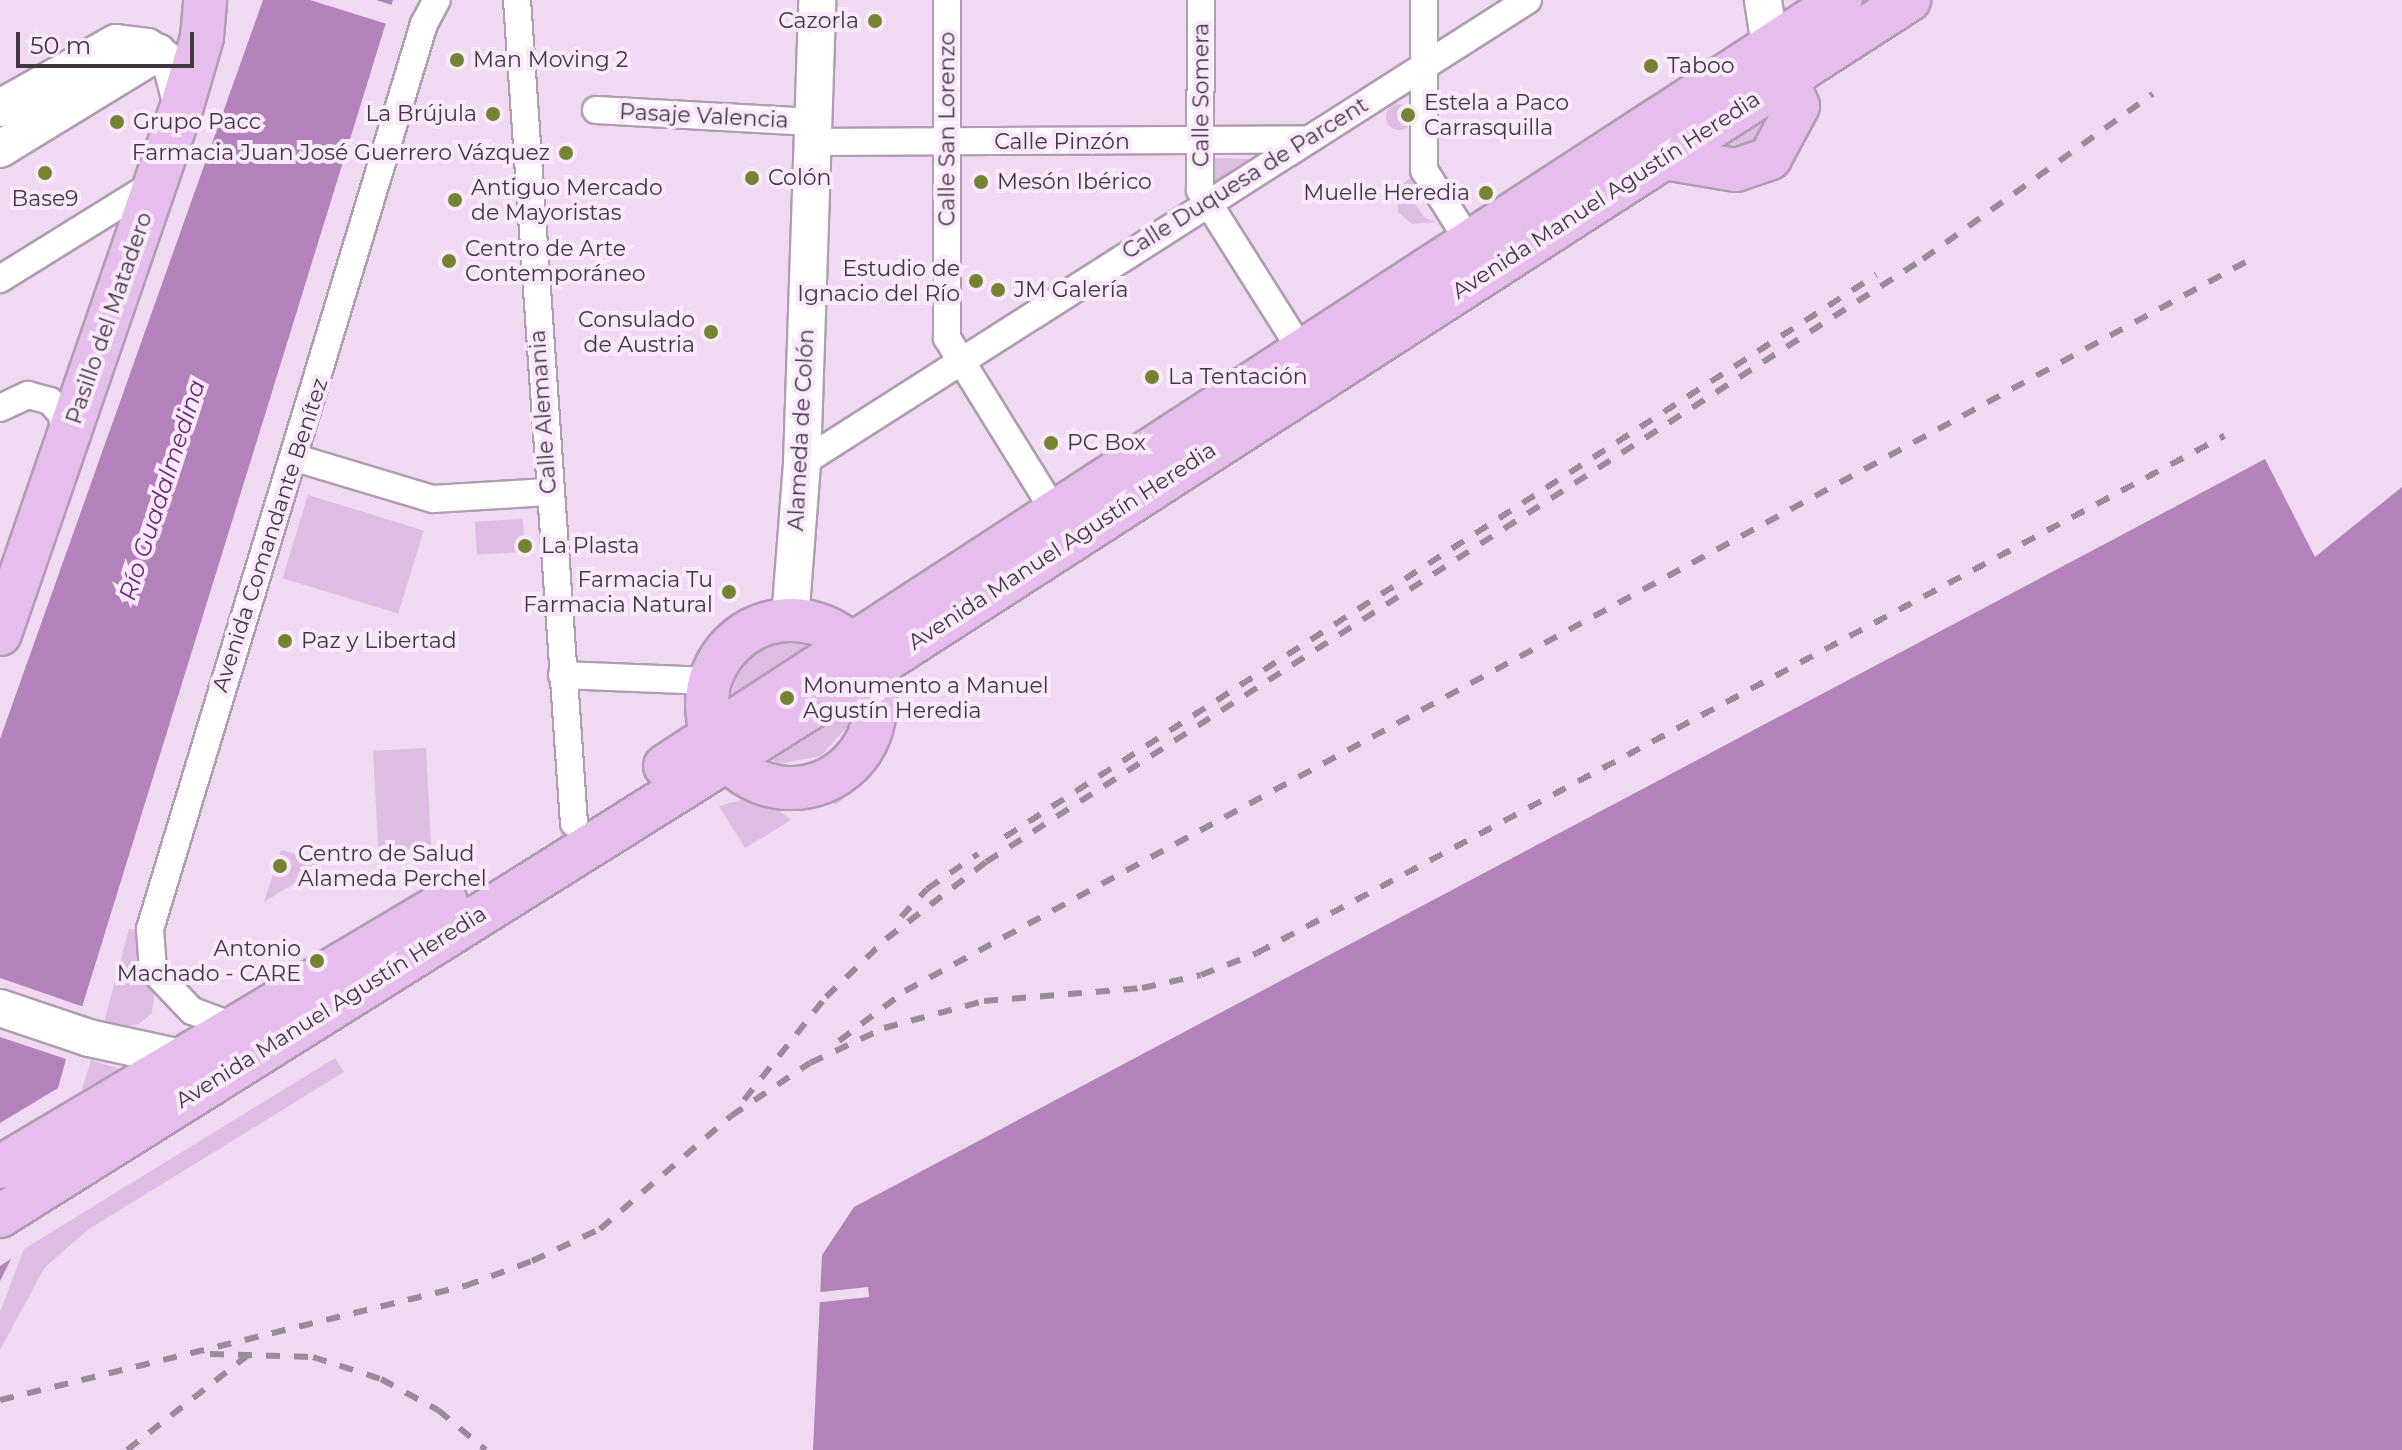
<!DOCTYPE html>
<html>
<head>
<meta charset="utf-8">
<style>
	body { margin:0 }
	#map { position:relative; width:2402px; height:1450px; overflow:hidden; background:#efdaf2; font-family:Montserrat,sans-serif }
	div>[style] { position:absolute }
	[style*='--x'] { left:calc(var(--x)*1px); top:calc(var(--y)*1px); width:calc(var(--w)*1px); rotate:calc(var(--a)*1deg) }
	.green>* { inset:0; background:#dfbce4; transform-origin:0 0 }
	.round { border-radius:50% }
	.water>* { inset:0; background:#b482bb }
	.pier>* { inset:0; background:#efdaf2; transform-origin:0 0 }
	.roads { filter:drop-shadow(2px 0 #b09cb3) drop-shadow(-2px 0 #b09cb3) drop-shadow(0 2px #b09cb3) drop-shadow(0 -2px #b09cb3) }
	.street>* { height:26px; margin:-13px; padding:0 13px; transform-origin:13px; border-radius:13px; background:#fff }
	.secondary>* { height:36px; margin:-18px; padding:0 18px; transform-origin:18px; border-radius:18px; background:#fff }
	.primary>* { height:42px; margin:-21px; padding:0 21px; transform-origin:21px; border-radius:21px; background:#e6bded }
	.primary>.ring { margin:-21px; padding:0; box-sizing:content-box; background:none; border:42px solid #e6bded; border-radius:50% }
	.rail>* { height:6px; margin-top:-3px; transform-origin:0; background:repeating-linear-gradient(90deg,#9a8b9c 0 14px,transparent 0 28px) }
	.dots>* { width:22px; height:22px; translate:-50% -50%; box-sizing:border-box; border:4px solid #fae8fc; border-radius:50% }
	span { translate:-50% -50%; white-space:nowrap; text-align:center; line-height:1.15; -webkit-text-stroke:8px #fae8fc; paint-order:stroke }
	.poi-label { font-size:22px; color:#403741 }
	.right { translate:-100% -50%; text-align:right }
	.left { translate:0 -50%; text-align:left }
	.street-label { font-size:22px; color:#403741 }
	.water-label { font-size:24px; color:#692d72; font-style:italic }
	.scale { position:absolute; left:16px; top:32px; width:178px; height:36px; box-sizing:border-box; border:4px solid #403741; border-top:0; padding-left:10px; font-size:24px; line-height:28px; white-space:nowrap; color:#403741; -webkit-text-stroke:6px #fae8fc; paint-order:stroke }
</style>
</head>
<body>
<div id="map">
	<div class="green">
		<div class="round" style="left:1386px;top:104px;width:26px;height:26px"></div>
		<div style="clip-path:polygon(1761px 112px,1762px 126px,1753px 140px,1740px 150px,1714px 151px)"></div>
		<div style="clip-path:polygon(1206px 158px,1263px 159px,1211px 192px)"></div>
		<div style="clip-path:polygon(1414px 175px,1413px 201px,1424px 217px,1436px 222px,1412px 224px,1398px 212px,1397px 189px)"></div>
		<div style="left:308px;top:495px;width:121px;height:87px;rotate:17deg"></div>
		<div style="left:523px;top:519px;width:33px;height:48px;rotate:87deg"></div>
		<div style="clip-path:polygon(791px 640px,814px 648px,731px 700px,736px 678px,748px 659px,768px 645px)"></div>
		<div style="clip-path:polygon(850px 704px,848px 726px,821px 756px,779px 764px,766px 756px)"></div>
		<div style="left:426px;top:748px;width:107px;height:53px;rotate:87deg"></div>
		<div style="clip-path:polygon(838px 779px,844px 798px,836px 805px,818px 789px)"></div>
		<div style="clip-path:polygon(745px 799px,774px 807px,791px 820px,745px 848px,719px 806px)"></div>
		<div style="clip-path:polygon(281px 850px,327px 863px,264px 902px)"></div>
		<div style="clip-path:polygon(129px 929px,136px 930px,137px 957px,155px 989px,152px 1013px,139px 1024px,121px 1027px,104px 1022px)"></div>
		<div style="clip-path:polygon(335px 1058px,344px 1072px,89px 1229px,45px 1267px,0 1350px,0 1312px,24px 1249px)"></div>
		<div style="clip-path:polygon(91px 1060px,119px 1069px,82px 1090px)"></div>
	</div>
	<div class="water">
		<div style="clip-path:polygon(263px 0,393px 0,66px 1059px,11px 1259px,0 1281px,0 739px)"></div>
		<div style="clip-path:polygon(2265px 459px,2315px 557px,2402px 487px,2402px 1450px,813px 1450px,822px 1255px,854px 1207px)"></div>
	</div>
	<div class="pier">
		<div style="clip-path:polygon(310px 0,376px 0,395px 6px,390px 25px)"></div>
		<div style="clip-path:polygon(0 978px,87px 1008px,69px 1060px,0 1037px)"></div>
		<div style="clip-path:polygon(63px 1085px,17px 1255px,0 1266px,0 1123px)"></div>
		<div style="left:868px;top:1287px;width:10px;height:52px;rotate:84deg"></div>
	</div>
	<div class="roads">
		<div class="street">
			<div style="--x:517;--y:0;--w:825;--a:86.04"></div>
			<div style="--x:947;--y:0;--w:338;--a:90"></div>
			<div style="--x:947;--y:338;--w:207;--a:58.2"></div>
			<div style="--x:1201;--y:0;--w:190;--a:90.3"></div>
			<div style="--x:1200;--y:190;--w:193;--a:57.7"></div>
			<div style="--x:1424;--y:0;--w:170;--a:90"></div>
			<div style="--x:1424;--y:170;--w:86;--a:57.8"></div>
			<div style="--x:596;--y:110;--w:217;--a:3.2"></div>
			<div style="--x:812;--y:142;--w:495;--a:-0.3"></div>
			<div style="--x:0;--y:279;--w:180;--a:-31.8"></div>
			<div style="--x:0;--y:408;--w:31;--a:-25"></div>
			<div style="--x:28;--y:395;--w:23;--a:15"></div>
			<div style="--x:50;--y:401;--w:18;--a:49"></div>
			<div style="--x:62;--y:415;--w:25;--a:83"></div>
			<div style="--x:296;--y:458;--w:143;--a:16.7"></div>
			<div style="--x:433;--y:499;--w:115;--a:-3.5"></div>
			<div style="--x:802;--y:463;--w:861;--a:-32.53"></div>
			<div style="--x:562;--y:675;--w:147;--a:2.3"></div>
			<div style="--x:241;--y:1029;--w:52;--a:-159.8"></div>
			<div style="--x:192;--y:1011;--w:57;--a:-133.6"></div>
			<div style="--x:153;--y:970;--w:41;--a:-94.2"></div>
			<div style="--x:150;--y:929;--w:946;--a:-73.16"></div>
			<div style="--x:424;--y:24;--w:27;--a:-62"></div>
		</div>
		<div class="secondary">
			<div style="--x:1763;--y:0;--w:47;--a:81.3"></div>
			<div style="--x:0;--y:108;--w:133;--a:-29.3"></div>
			<div style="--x:116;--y:43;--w:31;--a:7"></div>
			<div style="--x:147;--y:47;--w:29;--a:34"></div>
			<div style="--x:171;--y:63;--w:44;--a:75.7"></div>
			<div style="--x:0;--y:149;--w:185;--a:-31.5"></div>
			<div style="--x:790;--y:620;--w:157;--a:-85.6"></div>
			<div style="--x:802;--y:463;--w:463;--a:-88.1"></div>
			<div style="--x:0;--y:1008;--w:94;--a:18.6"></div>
			<div style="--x:89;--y:1038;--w:98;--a:12.3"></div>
		</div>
		<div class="primary">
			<div style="--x:1664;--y:158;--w:73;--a:9.5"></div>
			<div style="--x:1736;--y:170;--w:36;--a:-19"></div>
			<div style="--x:1770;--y:158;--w:59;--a:-61.7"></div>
			<div style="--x:1798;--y:106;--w:58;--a:-113.5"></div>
			<div class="ring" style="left:707px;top:620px;width:126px;height:126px"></div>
			<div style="--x:0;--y:634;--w:558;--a:-70.98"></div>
			<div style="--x:182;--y:106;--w:72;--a:-73.8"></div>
			<div style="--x:202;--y:37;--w:37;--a:-85"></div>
			<div style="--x:665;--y:766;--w:1403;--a:-33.08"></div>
			<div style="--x:0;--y:1167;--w:519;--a:-30.72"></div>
			<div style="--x:0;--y:1216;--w:1026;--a:-32.09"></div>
			<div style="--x:869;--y:671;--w:1238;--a:-32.83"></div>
		</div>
	</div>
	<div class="rail">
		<div style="--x:1005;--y:837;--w:1037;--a:-32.83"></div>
		<div style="--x:901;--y:917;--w:38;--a:-47"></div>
		<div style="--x:927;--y:889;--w:62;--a:-34.5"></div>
		<div style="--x:839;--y:1041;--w:83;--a:-37.1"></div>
		<div style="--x:905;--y:991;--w:1534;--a:-28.54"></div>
		<div style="--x:744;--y:1100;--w:132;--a:-51.5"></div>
		<div style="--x:826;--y:997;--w:83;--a:-44"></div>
		<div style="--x:886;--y:939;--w:126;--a:-37.6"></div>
		<div style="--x:986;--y:862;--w:1114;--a:-32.76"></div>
		<div style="--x:1923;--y:259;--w:283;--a:-35.7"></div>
		<div style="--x:210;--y:1354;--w:103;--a:1.7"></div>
		<div style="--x:313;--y:1357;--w:71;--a:17.9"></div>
		<div style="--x:381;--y:1379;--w:65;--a:28.5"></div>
		<div style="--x:438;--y:1410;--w:62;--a:39.8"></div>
		<div style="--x:0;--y:1400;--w:479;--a:-13.8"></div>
		<div style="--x:465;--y:1286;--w:72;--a:-20.5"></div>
		<div style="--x:532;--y:1261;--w:75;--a:-25.2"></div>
		<div style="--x:600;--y:1229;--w:173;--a:-40.8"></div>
		<div style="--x:731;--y:1116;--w:95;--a:-33.9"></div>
		<div style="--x:810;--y:1063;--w:82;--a:-25.3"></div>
		<div style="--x:884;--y:1028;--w:104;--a:-15.1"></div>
		<div style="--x:984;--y:1001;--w:159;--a:-4.7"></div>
		<div style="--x:1142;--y:988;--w:60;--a:-12.4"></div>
		<div style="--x:1201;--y:975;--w:60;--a:-21.4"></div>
		<div style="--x:1257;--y:953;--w:1097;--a:-28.13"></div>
		<div style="--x:127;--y:1450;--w:159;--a:-38.1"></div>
	</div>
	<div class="dots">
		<div style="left:875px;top:21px;background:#758432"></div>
		<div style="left:457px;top:60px;background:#758432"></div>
		<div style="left:1651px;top:66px;background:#758432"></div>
		<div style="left:493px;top:114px;background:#758432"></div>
		<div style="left:1408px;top:115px;background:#758432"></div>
		<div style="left:117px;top:122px;background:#758432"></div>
		<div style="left:566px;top:153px;background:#758432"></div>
		<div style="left:45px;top:173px;background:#758432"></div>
		<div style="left:752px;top:178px;background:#758432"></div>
		<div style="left:981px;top:182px;background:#758432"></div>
		<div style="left:1486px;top:193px;background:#758432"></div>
		<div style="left:455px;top:200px;background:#758432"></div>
		<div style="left:449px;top:261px;background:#758432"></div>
		<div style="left:976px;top:281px;background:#758432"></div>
		<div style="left:998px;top:290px;background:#758432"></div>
		<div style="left:711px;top:332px;background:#758432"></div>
		<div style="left:1152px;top:377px;background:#758432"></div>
		<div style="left:1051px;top:443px;background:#758432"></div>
		<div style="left:525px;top:546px;background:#758432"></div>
		<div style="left:729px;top:592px;background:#758432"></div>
		<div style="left:285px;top:641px;background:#758432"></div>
		<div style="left:787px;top:698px;background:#758432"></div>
		<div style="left:280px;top:866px;background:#758432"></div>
		<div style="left:317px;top:961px;background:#758432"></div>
	</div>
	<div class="poi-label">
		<span class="right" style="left:859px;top:21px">Cazorla</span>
		<span class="left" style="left:473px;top:60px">Man Moving 2</span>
		<span class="left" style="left:1667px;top:66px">Taboo</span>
		<span class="left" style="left:1424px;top:115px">Estela a Paco<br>Carrasquilla</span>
		<span class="right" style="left:477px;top:114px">La Brújula</span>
		<span class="left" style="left:133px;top:122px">Grupo Pacc</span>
		<span class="right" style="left:550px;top:153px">Farmacia Juan José Guerrero Vázquez</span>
		<span class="left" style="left:768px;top:178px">Colón</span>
		<span class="left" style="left:997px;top:182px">Mesón Ibérico</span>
		<span class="left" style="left:471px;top:200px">Antiguo Mercado<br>de Mayoristas</span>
		<span class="right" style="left:1470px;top:193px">Muelle Heredia</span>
		<span style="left:45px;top:199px">Base9</span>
		<span class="left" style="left:465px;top:261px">Centro de Arte<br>Contemporáneo</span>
		<span class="right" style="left:960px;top:281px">Estudio de<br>Ignacio del Río</span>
		<span class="left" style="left:1014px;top:290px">JM Galería</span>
		<span class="right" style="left:695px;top:332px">Consulado<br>de Austria</span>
		<span class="left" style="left:1168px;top:377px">La Tentación</span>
		<span class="left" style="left:1067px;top:443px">PC Box</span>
		<span class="left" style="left:541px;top:546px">La Plasta</span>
		<span class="right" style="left:713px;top:592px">Farmacia Tu<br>Farmacia Natural</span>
		<span class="left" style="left:301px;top:641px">Paz y Libertad</span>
		<span class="left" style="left:803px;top:698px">Monumento a Manuel<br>Agustín Heredia</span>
		<span class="left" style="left:298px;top:866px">Centro de Salud<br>Alameda Perchel</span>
		<span class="right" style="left:301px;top:961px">Antonio<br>Machado - CARE</span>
	</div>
	<div class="street-label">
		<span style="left:1201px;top:95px;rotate:-90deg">Calle Somera</span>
		<span style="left:704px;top:116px;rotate:3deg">Pasaje Valencia</span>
		<span style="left:947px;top:129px;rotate:-90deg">Calle San Lorenzo</span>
		<span style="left:1062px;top:142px">Calle Pinzón</span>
		<span style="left:1245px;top:178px;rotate:-32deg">Calle Duquesa de Parcent</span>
		<span style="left:1606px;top:195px;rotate:-33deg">Avenida Manuel Agustín Heredia</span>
		<span style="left:109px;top:318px;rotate:-71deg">Pasillo del Matadero</span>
		<span style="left:543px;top:412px;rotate:-94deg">Calle Alemania</span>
		<span style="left:801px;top:430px;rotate:-87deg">Alameda de Colón</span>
		<span style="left:270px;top:535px;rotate:-72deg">Avenida Comandante Benítez</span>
		<span style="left:1062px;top:546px;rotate:-33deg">Avenida Manuel Agustín Heredia</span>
		<span style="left:331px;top:1007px;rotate:-32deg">Avenida Manuel Agustín Heredia</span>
	</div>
	<div class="water-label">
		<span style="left:162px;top:490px;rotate:-72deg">Río Guadalmedina</span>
	</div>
	<div class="scale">50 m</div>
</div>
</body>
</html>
